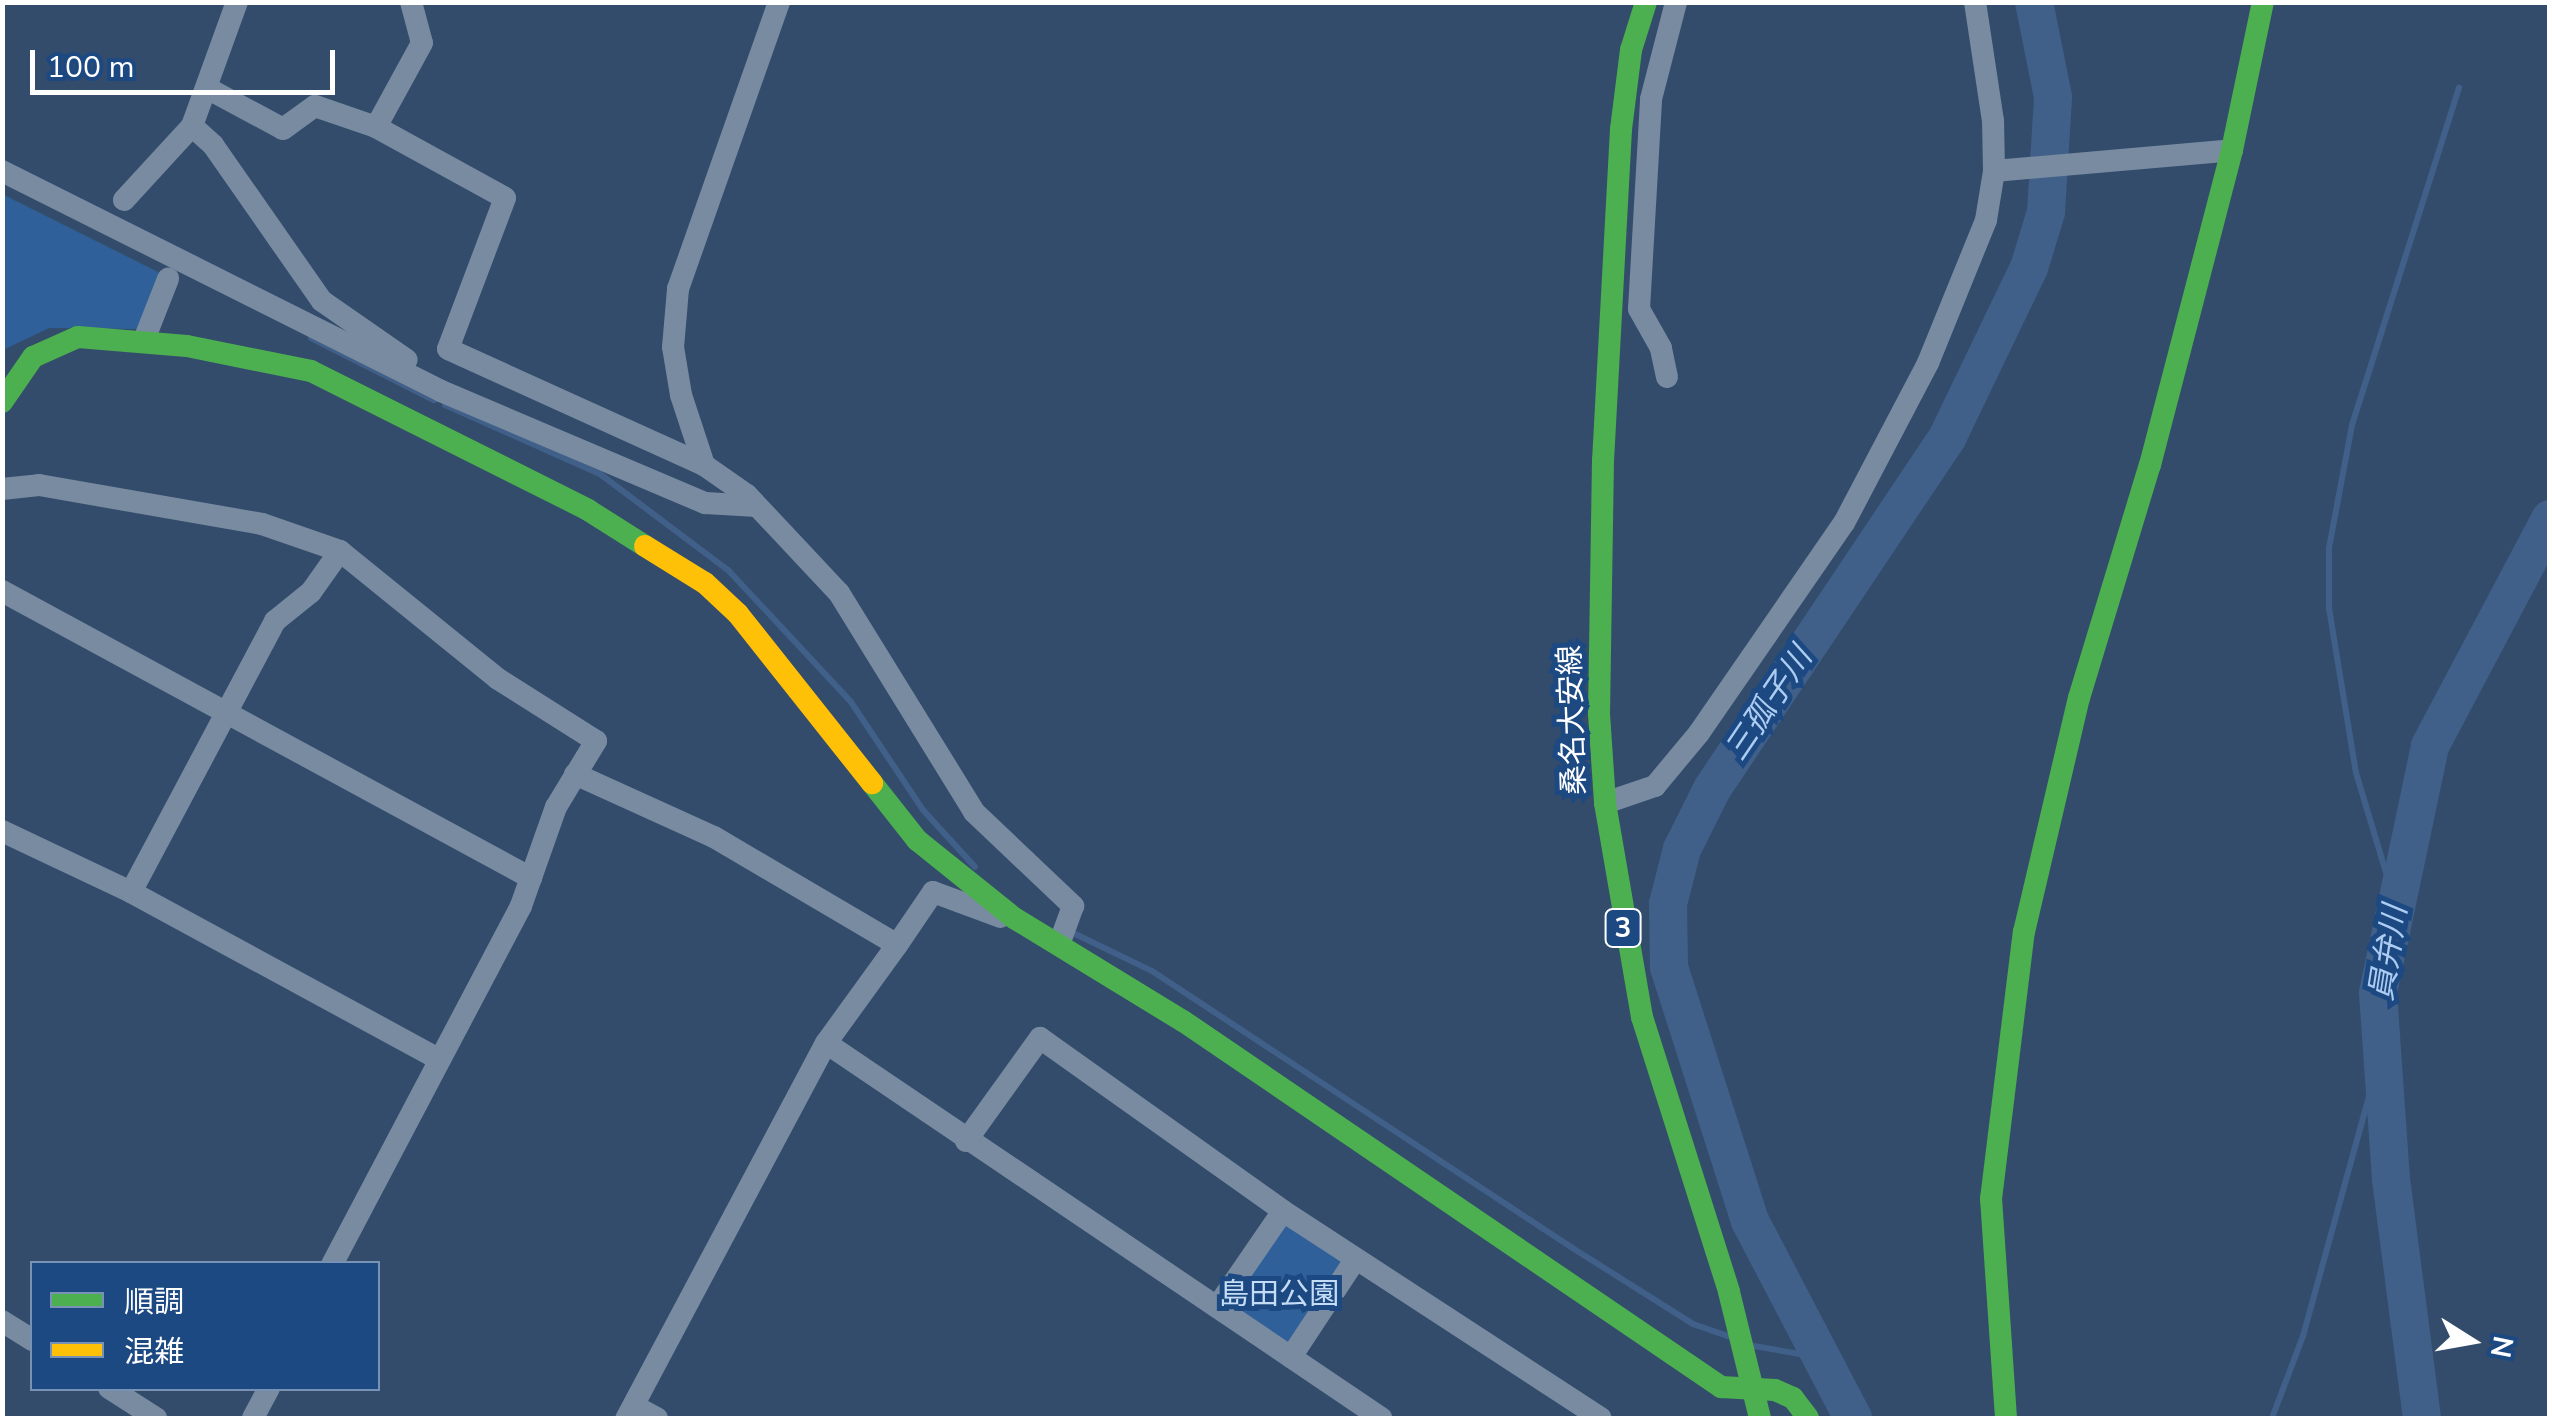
<!DOCTYPE html>
<html>
<head>
<meta charset="utf-8">
<style>
	body { margin:0 }
	#map { position:relative; width:2552px; height:1421px; overflow:hidden; background:#334c6b; font-family:"Nunito Sans","Noto Sans JP",sans-serif }
	div>[style] { position:absolute }
	[style*='--x'] { left:calc(var(--x)*1px); top:calc(var(--y)*1px); width:calc(var(--w)*1px); rotate:calc(var(--a)*1deg) }
	.green>* { inset:0; background:#306099; transform-origin:0 0 }
	.stream>* { height:6px; margin:-3px; padding:0 3px; transform-origin:3px; border-radius:3px; background:#406089 }
	.river>* { height:38px; margin:-19px; padding:0 19px; transform-origin:19px; border-radius:19px; background:#406089 }
	.street>* { height:22px; margin:-11px; padding:0 11px; transform-origin:11px; border-radius:11px; background:#798ba1 }
	.fast>* { height:22px; margin:-11px; padding:0 11px; transform-origin:11px; border-radius:11px; background:#4caf50 }
	.slow>* { height:22px; margin:-11px; padding:0 11px; transform-origin:11px; border-radius:11px; background:#ffc107 }
	span { translate:-50% -50%; white-space:nowrap; text-align:center; line-height:1.15; -webkit-text-stroke:10px #1c4982; paint-order:stroke }
	.shield-label span { padding:2px 8px; background:#1c4982; border:2px solid; border-radius:8px; -webkit-text-stroke-width:0 }
	.shield-label { font-size:28px; color:#fff; font-weight:700 }
	.street-label { font-size:30px; color:#fff }
	.park-label { font-size:30px; color:#c5dcf7 }
	.water-label { font-size:32px; color:#acccf1; font-style:italic }
	.frame { position:absolute; inset:0; border:5px solid #fff; pointer-events:none }
	.legend { position:absolute; left:30px; top:1261px; width:350px; height:130px; box-sizing:border-box; background:#1c4982; border:2px solid #7792b4; margin:0; padding:12px 18px; list-style:none; font-size:30px; color:#fff }
	.legend li { display:flex; align-items:center; gap:20px; height:50px }
	.legend b { width:50px; border:2px solid #7792b4 }
	.north { position:absolute; left:2422px; top:1291px; width:100px; height:100px; -webkit-text-stroke:8px #1c4982; paint-order:stroke; rotate:101deg; font-size:28px; font-weight:700; line-height:40px; text-align:center; color:#fff }
	.north::after { content:''; display:block; margin:auto; width:35px; height:45px; background:#fff; clip-path:polygon(50% 0,100% 100%,50% 72%,0 100%) }
	.scale { position:absolute; left:30px; top:50px; width:305px; height:45px; box-sizing:border-box; border:5px solid #fff; border-top:0; padding-left:12px; font-size:30px; line-height:35px; white-space:nowrap; color:#fff; -webkit-text-stroke:8px #1c4982; paint-order:stroke }
</style>
</head>
<body>
<div id="map">
	<div class="green">
		<div style="clip-path:polygon(2px 194px,162px 274px,137px 329px,49px 328px,3px 350px)"></div>
		<div style="left:1286px;top:1217px;width:76px;height:108px;rotate:34deg"></div>
	</div>
	<div class="stream">
		<div style="--x:311;--y:338;--w:138;--a:26.8"></div>
		<div style="--x:445;--y:405;--w:170;--a:24"></div>
		<div style="--x:600;--y:474;--w:160;--a:36.9"></div>
		<div style="--x:728;--y:570;--w:180;--a:47"></div>
		<div style="--x:851;--y:702;--w:130;--a:56.3"></div>
		<div style="--x:923;--y:810;--w:77;--a:47.6"></div>
		<div style="--x:2396;--y:906;--w:139;--a:-106.7"></div>
		<div style="--x:2356;--y:773;--w:167;--a:-99.3"></div>
		<div style="--x:2329;--y:608;--w:60;--a:-90"></div>
		<div style="--x:2329;--y:548;--w:125;--a:-79.4"></div>
		<div style="--x:2352;--y:425;--w:354;--a:-72.4"></div>
		<div style="--x:1067;--y:930;--w:94;--a:25.8"></div>
		<div style="--x:1152;--y:971;--w:505;--a:33.38"></div>
		<div style="--x:1574;--y:1249;--w:141;--a:32.2"></div>
		<div style="--x:1693;--y:1324;--w:37;--a:19"></div>
		<div style="--x:1754;--y:1346;--w:64;--a:9.9"></div>
		<div style="--x:2272;--y:1418;--w:88;--a:-69.3"></div>
		<div style="--x:2303;--y:1336;--w:297;--a:-74.6"></div>
	</div>
	<div class="river">
		<div style="--x:1853;--y:1418;--w:222;--a:-117.6"></div>
		<div style="--x:1750;--y:1221;--w:267;--a:-107.7"></div>
		<div style="--x:1669;--y:967;--w:63;--a:-90.9"></div>
		<div style="--x:1668;--y:904;--w:57;--a:-75.7"></div>
		<div style="--x:1682;--y:849;--w:67;--a:-63.4"></div>
		<div style="--x:1712;--y:789;--w:425;--a:-56.2"></div>
		<div style="--x:1948;--y:436;--w:187;--a:-64.3"></div>
		<div style="--x:2029;--y:268;--w:59;--a:-73.1"></div>
		<div style="--x:2046;--y:212;--w:115;--a:-86.5"></div>
		<div style="--x:2053;--y:97;--w:97;--a:-101.3"></div>
		<div style="--x:2422;--y:1418;--w:241;--a:-97.4"></div>
		<div style="--x:2391;--y:1179;--w:186;--a:-94"></div>
		<div style="--x:2378;--y:993;--w:252;--a:-78.1"></div>
		<div style="--x:2430;--y:746;--w:257;--a:-62.1"></div>
	</div>
	<div class="street">
		<div style="--x:411;--y:2;--w:42;--a:75"></div>
		<div style="--x:422;--y:43;--w:96;--a:118.7"></div>
		<div style="--x:376;--y:127;--w:147;--a:28.8"></div>
		<div style="--x:505;--y:198;--w:161;--a:110.7"></div>
		<div style="--x:448;--y:349;--w:281;--a:24.4"></div>
		<div style="--x:779;--y:2;--w:304;--a:109.4"></div>
		<div style="--x:678;--y:289;--w:58;--a:94.9"></div>
		<div style="--x:673;--y:347;--w:49;--a:80.5"></div>
		<div style="--x:681;--y:395;--w:74;--a:71.8"></div>
		<div style="--x:704;--y:465;--w:52;--a:34.9"></div>
		<div style="--x:747;--y:495;--w:134;--a:46.8"></div>
		<div style="--x:839;--y:593;--w:257;--a:58.3"></div>
		<div style="--x:974;--y:812;--w:137;--a:43.5"></div>
		<div style="--x:1073;--y:906;--w:35;--a:110"></div>
		<div style="--x:207;--y:88;--w:86;--a:28.3"></div>
		<div style="--x:283;--y:129;--w:39;--a:-36"></div>
		<div style="--x:315;--y:106;--w:65;--a:19"></div>
		<div style="--x:192;--y:126;--w:28;--a:42"></div>
		<div style="--x:213;--y:145;--w:190;--a:55.1"></div>
		<div style="--x:322;--y:301;--w:103;--a:34.8"></div>
		<div style="--x:2;--y:171;--w:491;--a:26.6"></div>
		<div style="--x:441;--y:391;--w:287;--a:23"></div>
		<div style="--x:705;--y:503;--w:52;--a:3.3"></div>
		<div style="--x:1994;--y:171;--w:239;--a:-5"></div>
		<div style="--x:124;--y:200;--w:100;--a:-47.4"></div>
		<div style="--x:192;--y:126;--w:132;--a:-70.1"></div>
		<div style="--x:144;--y:340;--w:66;--a:-68.5"></div>
		<div style="--x:1667;--y:377;--w:30;--a:-102"></div>
		<div style="--x:1661;--y:348;--w:45;--a:-119.4"></div>
		<div style="--x:1639;--y:309;--w:210;--a:-86.7"></div>
		<div style="--x:1651;--y:99;--w:100;--a:-75.5"></div>
		<div style="--x:2;--y:489;--w:37;--a:-6"></div>
		<div style="--x:39;--y:485;--w:226;--a:9.9"></div>
		<div style="--x:262;--y:524;--w:83;--a:19.1"></div>
		<div style="--x:340;--y:551;--w:203;--a:39"></div>
		<div style="--x:498;--y:679;--w:116;--a:32.3"></div>
		<div style="--x:596;--y:741;--w:77;--a:121.2"></div>
		<div style="--x:556;--y:807;--w:105;--a:109.5"></div>
		<div style="--x:521;--y:906;--w:405;--a:117.8"></div>
		<div style="--x:2;--y:591;--w:602;--a:28.48"></div>
		<div style="--x:575;--y:774;--w:153;--a:24.4"></div>
		<div style="--x:714;--y:837;--w:212;--a:30.5"></div>
		<div style="--x:897;--y:945;--w:121;--a:125.9"></div>
		<div style="--x:826;--y:1043;--w:425;--a:118"></div>
		<div style="--x:1605;--y:803;--w:53;--a:-18.8"></div>
		<div style="--x:1655;--y:786;--w:69;--a:-50.3"></div>
		<div style="--x:1699;--y:733;--w:255;--a:-55.4"></div>
		<div style="--x:1844;--y:523;--w:181;--a:-62.3"></div>
		<div style="--x:1928;--y:363;--w:154;--a:-67.9"></div>
		<div style="--x:1986;--y:220;--w:50;--a:-80.7"></div>
		<div style="--x:1994;--y:171;--w:50;--a:-91.1"></div>
		<div style="--x:1993;--y:121;--w:120;--a:-98.6"></div>
		<div style="--x:2;--y:831;--w:143;--a:25.3"></div>
		<div style="--x:131;--y:892;--w:348;--a:28.5"></div>
		<div style="--x:131;--y:892;--w:307;--a:-62"></div>
		<div style="--x:275;--y:621;--w:46;--a:-38.9"></div>
		<div style="--x:311;--y:592;--w:50;--a:-54.7"></div>
		<div style="--x:897;--y:945;--w:64;--a:-55.8"></div>
		<div style="--x:933;--y:892;--w:72;--a:20.2"></div>
		<div style="--x:832;--y:1047;--w:663;--a:34.05"></div>
		<div style="--x:966;--y:1141;--w:127;--a:-54.3"></div>
		<div style="--x:1040;--y:1038;--w:298;--a:35.4"></div>
		<div style="--x:1283;--y:1211;--w:379;--a:33.1"></div>
		<div style="--x:1217;--y:1307;--w:116;--a:-55.5"></div>
		<div style="--x:2;--y:1321;--w:36;--a:32"></div>
		<div style="--x:1291;--y:1357;--w:116;--a:-56.6"></div>
		<div style="--x:109;--y:1388;--w:56;--a:32.6"></div>
		<div style="--x:634;--y:1406;--w:26;--a:28"></div>
		<div style="--x:253;--y:1418;--w:34;--a:-62"></div>
	</div>
	<div class="fast">
		<div style="--x:1646;--y:2;--w:50;--a:107.4"></div>
		<div style="--x:1631;--y:50;--w:80;--a:97.2"></div>
		<div style="--x:1621;--y:129;--w:331;--a:93.1"></div>
		<div style="--x:1603;--y:460;--w:254;--a:90.9"></div>
		<div style="--x:1599;--y:714;--w:89;--a:86.1"></div>
		<div style="--x:1605;--y:803;--w:217;--a:80.2"></div>
		<div style="--x:1642;--y:1017;--w:288;--a:72.4"></div>
		<div style="--x:1729;--y:1292;--w:130;--a:76.2"></div>
		<div style="--x:2;--y:402;--w:55;--a:-55.4"></div>
		<div style="--x:33;--y:357;--w:49;--a:-24"></div>
		<div style="--x:78;--y:337;--w:109;--a:4.7"></div>
		<div style="--x:187;--y:346;--w:126;--a:11.4"></div>
		<div style="--x:311;--y:371;--w:310;--a:26.6"></div>
		<div style="--x:588;--y:510;--w:67;--a:32.3"></div>
		<div style="--x:872;--y:783;--w:73;--a:51.7"></div>
		<div style="--x:917;--y:840;--w:124;--a:38.8"></div>
		<div style="--x:1014;--y:918;--w:198;--a:31.4"></div>
		<div style="--x:1183;--y:1021;--w:651;--a:34.23"></div>
		<div style="--x:1721;--y:1387;--w:54;--a:3.2"></div>
		<div style="--x:1775;--y:1390;--w:20;--a:24"></div>
		<div style="--x:1793;--y:1398;--w:25;--a:53"></div>
		<div style="--x:2006;--y:1418;--w:220;--a:-93.9"></div>
		<div style="--x:1991;--y:1199;--w:269;--a:-83"></div>
		<div style="--x:2024;--y:932;--w:240;--a:-76.8"></div>
		<div style="--x:2079;--y:698;--w:244;--a:-73.1"></div>
		<div style="--x:2150;--y:465;--w:325;--a:-75.4"></div>
		<div style="--x:2232;--y:150;--w:151;--a:-78.2"></div>
	</div>
	<div class="slow">
		<div style="--x:645;--y:546;--w:70;--a:31.7"></div>
		<div style="--x:705;--y:583;--w:45;--a:43.2"></div>
		<div style="--x:738;--y:614;--w:216;--a:51.6"></div>
	</div>
	<div class="shield-label">
		<span style="left:1623px;top:928px">3</span>
	</div>
	<div class="street-label">
		<span style="left:1573px;top:720px;rotate:-92deg">桑名大安線</span>
	</div>
	<div class="park-label">
		<span style="left:1279px;top:1295px">島田公園</span>
	</div>
	<div class="water-label">
		<span style="left:1769px;top:704px;rotate:-56deg">三孤子川</span>
		<span style="left:2389px;top:953px;rotate:-81deg">員弁川</span>
	</div>
	<div class="frame"></div>
	<ul class="legend">
	<li><b style="height:12px;background:#4caf50"></b>順調</li>
	<li><b style="height:12px;background:#ffc107"></b>混雑</li>
	</ul>
	<div class="north">N</div>
	<div class="scale">100 m</div>
</div>
</body>
</html>
